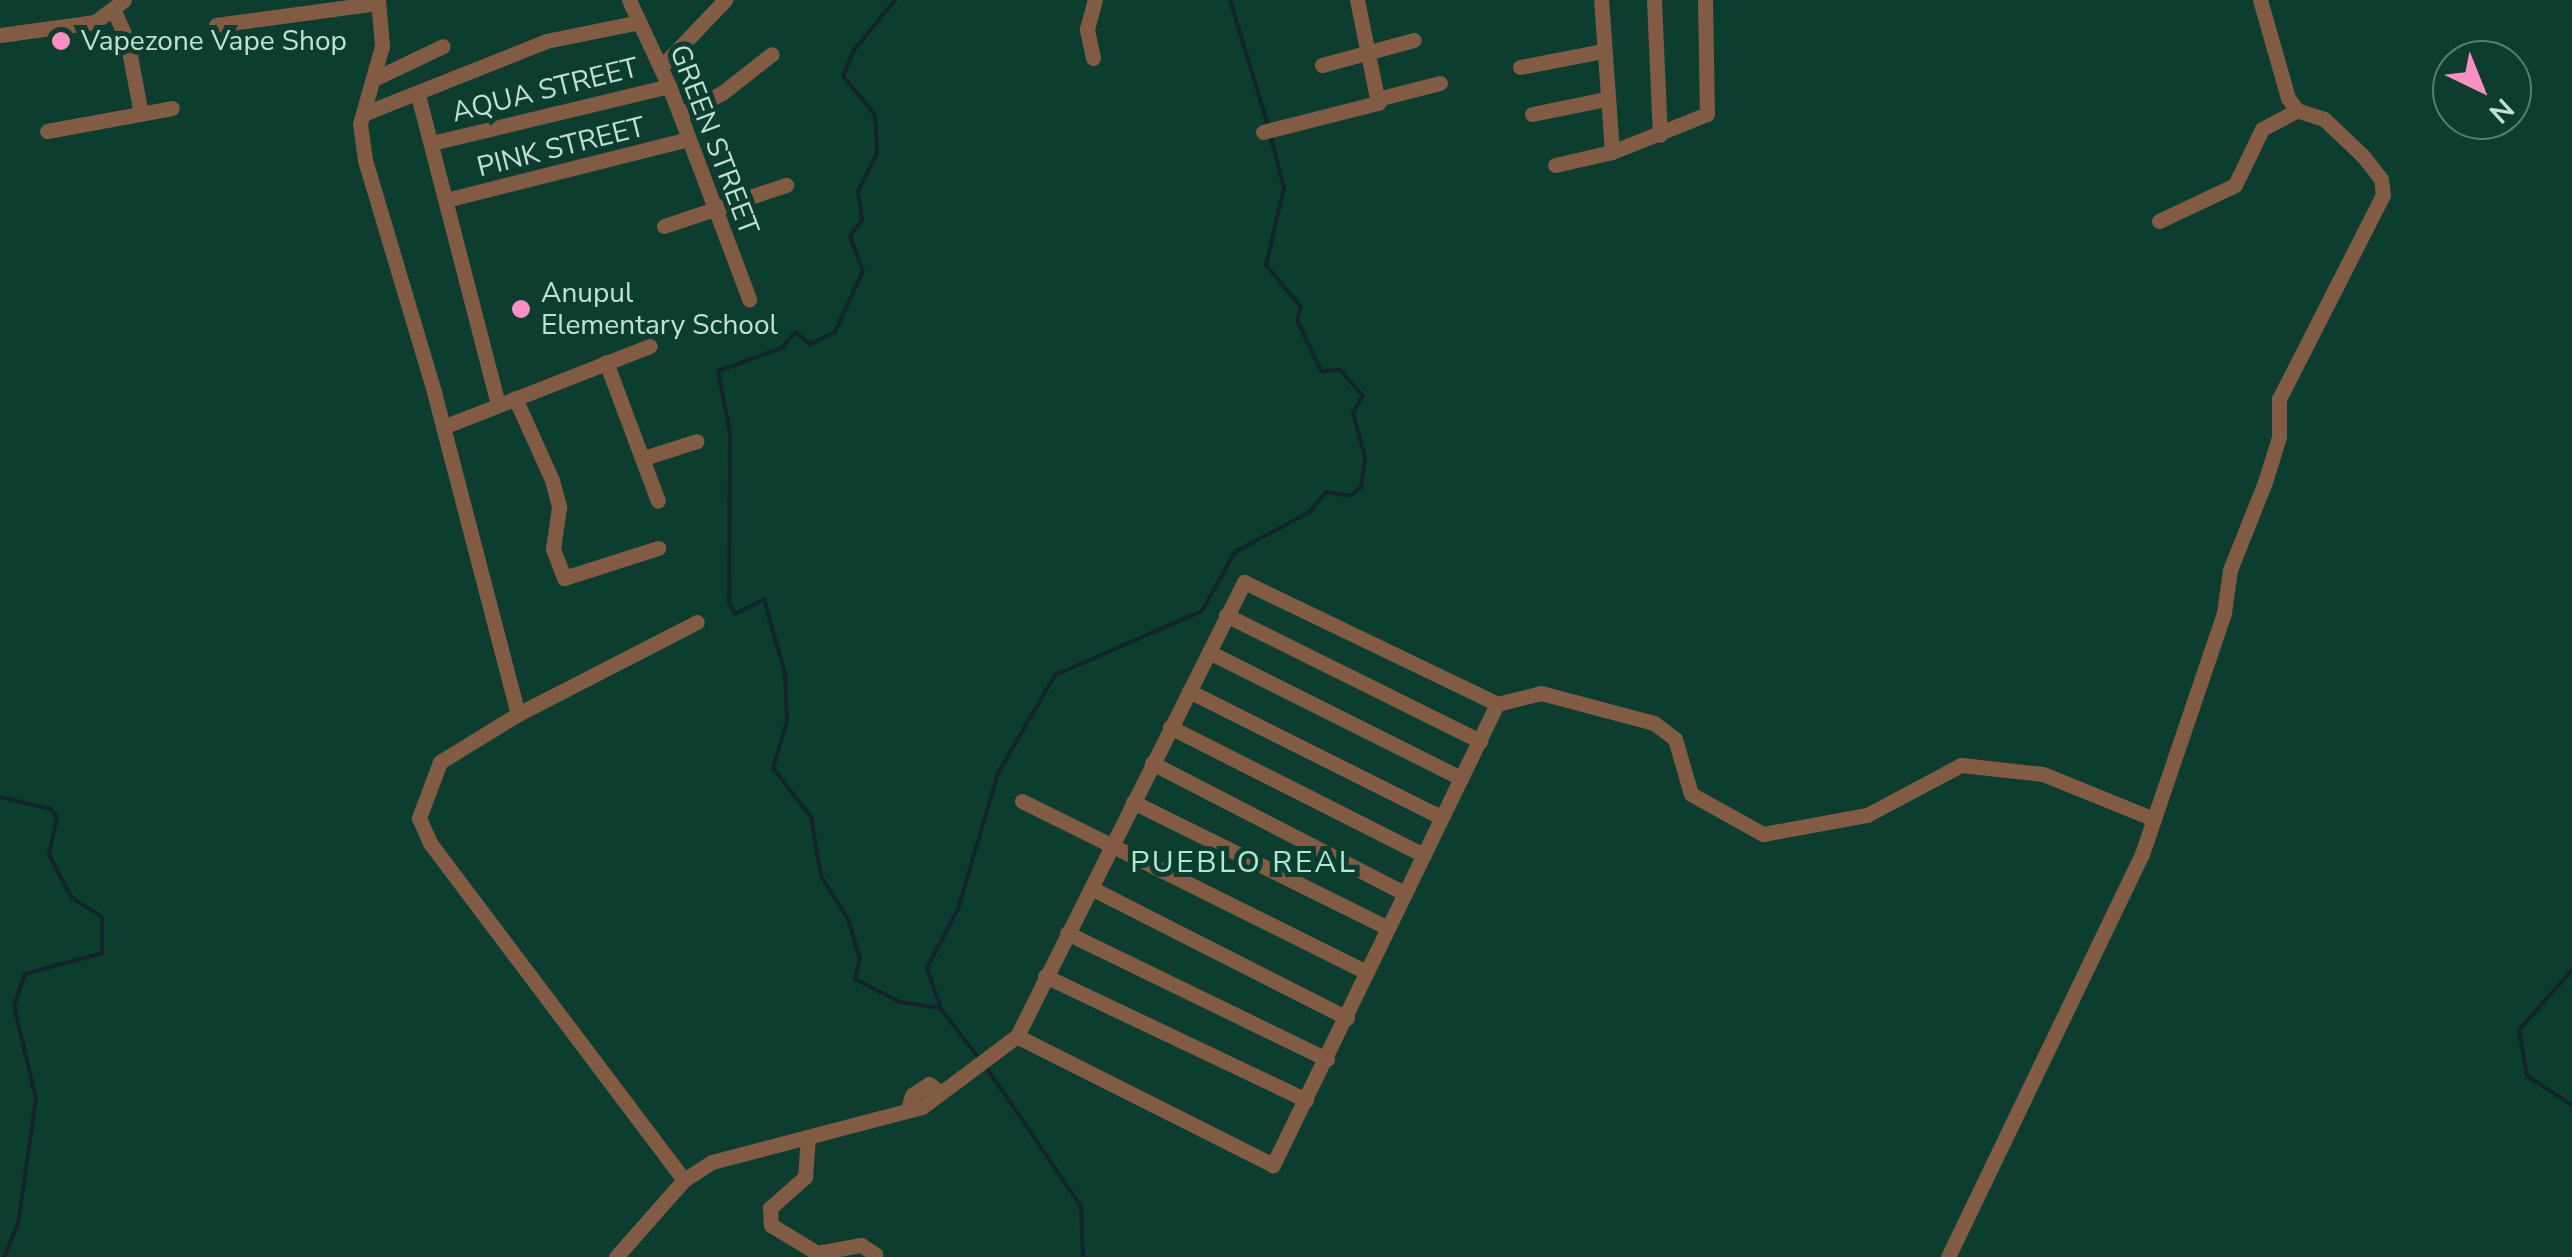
<!DOCTYPE html>
<html>
<head>
<meta charset="utf-8">
<style>
	body { margin:0 }
	#map { position:relative; width:2572px; height:1257px; overflow:hidden; background:#0d3d2f; font-family:"Nunito Sans",sans-serif }
	div>[style] { position:absolute }
	[style*='--x'] { left:calc(var(--x)*1px); top:calc(var(--y)*1px); width:calc(var(--w)*1px); rotate:calc(var(--a)*1deg) }
	.stream>* { height:4px; margin:-2px; padding:0 2px; transform-origin:2px; border-radius:2px; background:#12232b }
	.minor>* { height:15px; margin:-7.5px; padding:0 7.5px; transform-origin:7.5px; border-radius:7.5px; background:#825b45 }
	.dots>* { width:28px; height:28px; translate:-50% -50%; box-sizing:border-box; border:5px solid #0d3d2f; border-radius:50% }
	span { translate:-50% -50%; white-space:nowrap; text-align:center; line-height:1.15; -webkit-text-stroke:10px #0d3d2f; paint-order:stroke }
	.poi-label { font-size:28px; color:#c3e0d5 }
	.left { translate:0 -50%; text-align:left }
	.street-label { font-size:28px; color:#c3e0d5 }
	.neighbourhood-label { font-size:30px; color:#adebd4; letter-spacing:2.5px }
	.north { position:absolute; left:2432px; top:40px; width:100px; height:100px; box-sizing:border-box; background:#0d3d2f; border:2px solid #567e71; border-radius:50%; rotate:137deg; font-size:28px; font-weight:700; line-height:40px; text-align:center; color:#c3e0d5 }
	.north::after { content:''; display:block; margin:auto; width:35px; height:45px; background:#fb8fc5; clip-path:polygon(50% 0,100% 100%,50% 72%,0 100%) }
</style>
</head>
<body>
<div id="map">
	<div class="stream">
		<div style="--x:895;--y:0;--w:65;--a:129.4"></div>
		<div style="--x:854;--y:50;--w:28;--a:113"></div>
		<div style="--x:843;--y:76;--w:50;--a:50.6"></div>
		<div style="--x:875;--y:115;--w:38;--a:87"></div>
		<div style="--x:877;--y:153;--w:42;--a:116.6"></div>
		<div style="--x:858;--y:191;--w:29;--a:82"></div>
		<div style="--x:862;--y:220;--w:20;--a:127"></div>
		<div style="--x:850;--y:236;--w:37;--a:70"></div>
		<div style="--x:863;--y:271;--w:67;--a:114.7"></div>
		<div style="--x:835;--y:332;--w:28;--a:154"></div>
		<div style="--x:810;--y:344;--w:19;--a:-141"></div>
		<div style="--x:795;--y:332;--w:21;--a:129"></div>
		<div style="--x:782;--y:348;--w:68;--a:160.2"></div>
		<div style="--x:718;--y:371;--w:63;--a:79"></div>
		<div style="--x:730;--y:433;--w:169;--a:90.3"></div>
		<div style="--x:729;--y:602;--w:13;--a:63"></div>
		<div style="--x:735;--y:614;--w:33;--a:-27"></div>
		<div style="--x:764;--y:599;--w:77;--a:74.2"></div>
		<div style="--x:785;--y:673;--w:48;--a:87.6"></div>
		<div style="--x:787;--y:721;--w:49;--a:106.6"></div>
		<div style="--x:773;--y:768;--w:62;--a:52.2"></div>
		<div style="--x:811;--y:817;--w:60;--a:80.4"></div>
		<div style="--x:821;--y:876;--w:51;--a:57.9"></div>
		<div style="--x:848;--y:919;--w:42;--a:73.3"></div>
		<div style="--x:860;--y:959;--w:21;--a:104"></div>
		<div style="--x:855;--y:979;--w:51;--a:27.1"></div>
		<div style="--x:900;--y:1002;--w:40;--a:8.5"></div>
		<div style="--x:940;--y:1008;--w:62;--a:52.2"></div>
		<div style="--x:1230;--y:0;--w:131;--a:73.1"></div>
		<div style="--x:0;--y:797;--w:52;--a:13.2"></div>
		<div style="--x:51;--y:809;--w:10;--a:53"></div>
		<div style="--x:57;--y:817;--w:39;--a:102"></div>
		<div style="--x:49;--y:855;--w:49;--a:61.9"></div>
		<div style="--x:72;--y:898;--w:36;--a:32"></div>
		<div style="--x:102;--y:917;--w:36;--a:90"></div>
		<div style="--x:102;--y:953;--w:80;--a:164.7"></div>
		<div style="--x:25;--y:974;--w:34;--a:109"></div>
		<div style="--x:14;--y:1006;--w:95;--a:76.6"></div>
		<div style="--x:36;--y:1098;--w:127;--a:98.1"></div>
		<div style="--x:18;--y:1224;--w:36;--a:113"></div>
		<div style="--x:2572;--y:970;--w:80;--a:131.5"></div>
		<div style="--x:2519;--y:1030;--w:47;--a:80.1"></div>
		<div style="--x:2527;--y:1076;--w:54;--a:32.8"></div>
		<div style="--x:940;--y:1006;--w:40;--a:-108.9"></div>
		<div style="--x:927;--y:968;--w:67;--a:-62.3"></div>
		<div style="--x:958;--y:909;--w:142;--a:-73.6"></div>
		<div style="--x:998;--y:773;--w:113;--a:-59.8"></div>
		<div style="--x:1055;--y:675;--w:160;--a:-23.5"></div>
		<div style="--x:1202;--y:611;--w:68;--a:-60.8"></div>
		<div style="--x:1235;--y:552;--w:86;--a:-28.3"></div>
		<div style="--x:1311;--y:511;--w:24;--a:-52"></div>
		<div style="--x:1326;--y:492;--w:24;--a:9"></div>
		<div style="--x:1350;--y:496;--w:14;--a:-39"></div>
		<div style="--x:1361;--y:487;--w:29;--a:-82"></div>
		<div style="--x:1365;--y:458;--w:47;--a:-104.9"></div>
		<div style="--x:1353;--y:413;--w:20;--a:-60"></div>
		<div style="--x:1363;--y:396;--w:35;--a:-131"></div>
		<div style="--x:1340;--y:370;--w:19;--a:177"></div>
		<div style="--x:1321;--y:371;--w:56;--a:-115.2"></div>
		<div style="--x:1297;--y:320;--w:14;--a:-73"></div>
		<div style="--x:1301;--y:307;--w:55;--a:-129.8"></div>
		<div style="--x:1266;--y:265;--w:79;--a:-76.8"></div>
		<div style="--x:1284;--y:188;--w:56;--a:-104.5"></div>
		<div style="--x:984;--y:1064;--w:172;--a:55.7"></div>
		<div style="--x:1081;--y:1206;--w:51;--a:87.8"></div>
	</div>
	<div class="minor">
		<div style="--x:378;--y:0;--w:46;--a:85"></div>
		<div style="--x:382;--y:46;--w:81;--a:105.8"></div>
		<div style="--x:360;--y:124;--w:36;--a:82"></div>
		<div style="--x:365;--y:160;--w:242;--a:73.4"></div>
		<div style="--x:434;--y:392;--w:333;--a:75.4"></div>
		<div style="--x:518;--y:714;--w:92;--a:148.4"></div>
		<div style="--x:440;--y:762;--w:60;--a:110.6"></div>
		<div style="--x:419;--y:818;--w:27;--a:66"></div>
		<div style="--x:430;--y:843;--w:422;--a:53"></div>
		<div style="--x:629;--y:0;--w:95;--a:65.1"></div>
		<div style="--x:669;--y:86;--w:228;--a:69.4"></div>
		<div style="--x:1654;--y:0;--w:135;--a:87.5"></div>
		<div style="--x:114;--y:11;--w:32;--a:66"></div>
		<div style="--x:127;--y:40;--w:75;--a:79.3"></div>
		<div style="--x:216;--y:25;--w:163;--a:-7.7"></div>
		<div style="--x:0;--y:35;--w:96;--a:-7.8"></div>
		<div style="--x:95;--y:22;--w:36;--a:-37"></div>
		<div style="--x:129;--y:49;--w:47;--a:-11.1"></div>
		<div style="--x:1093;--y:58;--w:30;--a:-102"></div>
		<div style="--x:1087;--y:29;--w:30;--a:-75"></div>
		<div style="--x:1322;--y:65;--w:95;--a:-15.2"></div>
		<div style="--x:661;--y:67;--w:93;--a:-46.3"></div>
		<div style="--x:1520;--y:67;--w:85;--a:-10.9"></div>
		<div style="--x:374;--y:79;--w:76;--a:-25.6"></div>
		<div style="--x:418;--y:95;--w:320;--a:75.5"></div>
		<div style="--x:1381;--y:98;--w:61;--a:-14.3"></div>
		<div style="--x:363;--y:114;--w:197;--a:-21.7"></div>
		<div style="--x:546;--y:41;--w:95;--a:-11.5"></div>
		<div style="--x:680;--y:114;--w:47;--a:-26.6"></div>
		<div style="--x:722;--y:93;--w:63;--a:-38"></div>
		<div style="--x:1532;--y:114;--w:76;--a:-11.5"></div>
		<div style="--x:47;--y:131;--w:127;--a:-10.4"></div>
		<div style="--x:1263;--y:132;--w:119;--a:-14.2"></div>
		<div style="--x:1378;--y:103;--w:105;--a:-101.5"></div>
		<div style="--x:432;--y:143;--w:244;--a:-13.5"></div>
		<div style="--x:1612;--y:152;--w:102;--a:-21.8"></div>
		<div style="--x:1707;--y:114;--w:114;--a:-91"></div>
		<div style="--x:1555;--y:165;--w:58;--a:-12.8"></div>
		<div style="--x:1612;--y:152;--w:152;--a:-94.1"></div>
		<div style="--x:446;--y:200;--w:250;--a:-14.1"></div>
		<div style="--x:2159;--y:221;--w:84;--a:-25.3"></div>
		<div style="--x:2235;--y:185;--w:62;--a:-64.3"></div>
		<div style="--x:2262;--y:129;--w:40;--a:-28"></div>
		<div style="--x:664;--y:226;--w:129;--a:-18.6"></div>
		<div style="--x:606;--y:362;--w:148;--a:69.5"></div>
		<div style="--x:515;--y:398;--w:90;--a:65.7"></div>
		<div style="--x:552;--y:480;--w:28;--a:75"></div>
		<div style="--x:559;--y:507;--w:42;--a:98.1"></div>
		<div style="--x:553;--y:549;--w:31;--a:69"></div>
		<div style="--x:564;--y:578;--w:99;--a:-17.7"></div>
		<div style="--x:443;--y:427;--w:222;--a:-21.4"></div>
		<div style="--x:647;--y:457;--w:52;--a:-17.7"></div>
		<div style="--x:1226;--y:615;--w:284;--a:26.4"></div>
		<div style="--x:1209;--y:652;--w:282;--a:26.6"></div>
		<div style="--x:1189;--y:691;--w:282;--a:26.6"></div>
		<div style="--x:1497;--y:704;--w:45;--a:-14"></div>
		<div style="--x:1541;--y:693;--w:117;--a:14.9"></div>
		<div style="--x:1654;--y:723;--w:26;--a:37"></div>
		<div style="--x:1675;--y:739;--w:57;--a:73.8"></div>
		<div style="--x:1691;--y:794;--w:82;--a:29.1"></div>
		<div style="--x:1763;--y:834;--w:106;--a:-10.4"></div>
		<div style="--x:1867;--y:815;--w:106;--a:-28"></div>
		<div style="--x:1961;--y:765;--w:82;--a:6.3"></div>
		<div style="--x:2043;--y:774;--w:120;--a:22.1"></div>
		<div style="--x:518;--y:714;--w:201;--a:-27.2"></div>
		<div style="--x:1170;--y:727;--w:284;--a:26.8"></div>
		<div style="--x:1152;--y:763;--w:284;--a:27.3"></div>
		<div style="--x:1022;--y:801;--w:385;--a:26.4"></div>
		<div style="--x:1133;--y:802;--w:284;--a:26.3"></div>
		<div style="--x:1091;--y:888;--w:287;--a:26.9"></div>
		<div style="--x:1067;--y:933;--w:289;--a:25.9"></div>
		<div style="--x:1045;--y:976;--w:289;--a:25.4"></div>
		<div style="--x:909;--y:1106;--w:11;--a:-75"></div>
		<div style="--x:912;--y:1095;--w:20;--a:-33"></div>
		<div style="--x:929;--y:1084;--w:11;--a:38"></div>
		<div style="--x:808;--y:1137;--w:40;--a:94.3"></div>
		<div style="--x:805;--y:1177;--w:47;--a:138.5"></div>
		<div style="--x:770;--y:1208;--w:17;--a:87"></div>
		<div style="--x:771;--y:1225;--w:54;--a:31.3"></div>
		<div style="--x:817;--y:1253;--w:45;--a:-10.3"></div>
		<div style="--x:861;--y:1245;--w:17;--a:33"></div>
		<div style="--x:616;--y:1257;--w:103;--a:-48.6"></div>
		<div style="--x:684;--y:1180;--w:33;--a:-33"></div>
		<div style="--x:712;--y:1162;--w:217;--a:-14.7"></div>
		<div style="--x:922;--y:1107;--w:119;--a:-36.8"></div>
		<div style="--x:1017;--y:1036;--w:508;--a:-63.43"></div>
		<div style="--x:1244;--y:582;--w:281;--a:25.7"></div>
		<div style="--x:1497;--y:704;--w:513;--a:115.92"></div>
		<div style="--x:1273;--y:1165;--w:287;--a:-153.3"></div>
		<div style="--x:1948;--y:1257;--w:447;--a:-64.3"></div>
		<div style="--x:2142;--y:854;--w:255;--a:-71.2"></div>
		<div style="--x:2224;--y:613;--w:43;--a:-82.1"></div>
		<div style="--x:2230;--y:570;--w:95;--a:-68.3"></div>
		<div style="--x:2265;--y:482;--w:47;--a:-72.7"></div>
		<div style="--x:2279;--y:437;--w:38;--a:-90"></div>
		<div style="--x:2279;--y:399;--w:229;--a:-63"></div>
		<div style="--x:2383;--y:195;--w:16;--a:-97"></div>
		<div style="--x:2381;--y:179;--w:31;--a:-128"></div>
		<div style="--x:2362;--y:155;--w:52;--a:-136.5"></div>
		<div style="--x:2324;--y:119;--w:28;--a:-162"></div>
		<div style="--x:2297;--y:110;--w:15;--a:-127"></div>
		<div style="--x:2288;--y:98;--w:102;--a:-105.9"></div>
	</div>
	<div class="dots">
		<div style="left:61px;top:41px;background:#fb8fc5"></div>
		<div style="left:521px;top:309px;background:#fb8fc5"></div>
	</div>
	<div class="poi-label">
		<span class="left" style="left:81px;top:41px">Vapezone Vape Shop</span>
		<span class="left" style="left:541px;top:309px">Anupul<br>Elementary School</span>
	</div>
	<div class="street-label">
		<span style="left:545px;top:90px;rotate:-14deg">AQUA STREET</span>
		<span style="left:714px;top:140px;rotate:69deg">GREEN STREET</span>
		<span style="left:561px;top:147px;rotate:-14deg">PINK STREET</span>
	</div>
	<div class="neighbourhood-label">
		<span style="left:1244px;top:863px">PUEBLO REAL</span>
	</div>
	<div class="north">N</div>
</div>
</body>
</html>
